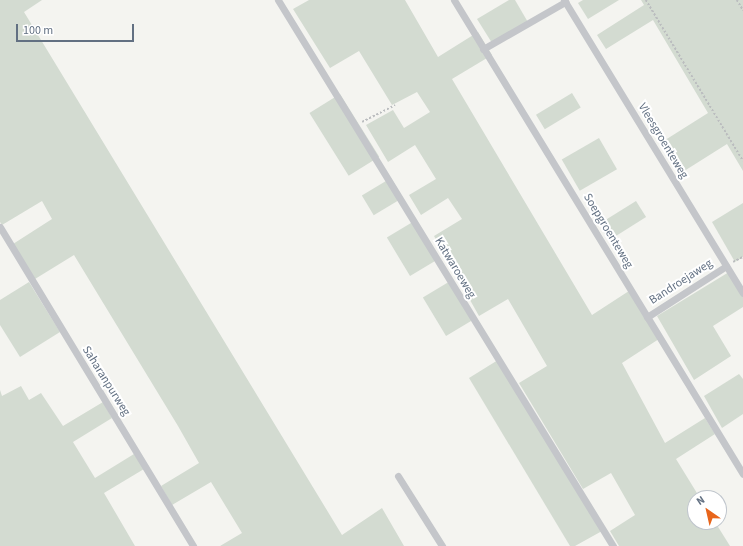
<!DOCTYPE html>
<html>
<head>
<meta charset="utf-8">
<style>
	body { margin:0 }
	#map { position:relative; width:743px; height:546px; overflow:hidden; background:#f4f4f0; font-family:"Source Sans 3",sans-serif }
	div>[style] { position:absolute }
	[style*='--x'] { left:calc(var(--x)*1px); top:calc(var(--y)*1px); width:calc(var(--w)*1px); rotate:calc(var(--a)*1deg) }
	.green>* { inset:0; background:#d3dbd1; transform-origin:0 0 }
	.path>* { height:1.5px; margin-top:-0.75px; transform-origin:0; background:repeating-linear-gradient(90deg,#bbbdbf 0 2px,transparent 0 4px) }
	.street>* { height:7px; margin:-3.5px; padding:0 3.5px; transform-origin:3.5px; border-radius:3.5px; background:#c4c6ca }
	span { translate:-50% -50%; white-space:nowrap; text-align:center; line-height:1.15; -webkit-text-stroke:4px #fff; paint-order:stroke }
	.street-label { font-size:12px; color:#627082 }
	.north { position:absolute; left:687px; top:490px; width:40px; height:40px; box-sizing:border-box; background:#fff; border:1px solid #c0c6cd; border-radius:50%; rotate:326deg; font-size:11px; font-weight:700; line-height:16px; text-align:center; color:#627082 }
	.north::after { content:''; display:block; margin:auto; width:14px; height:18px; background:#e8651b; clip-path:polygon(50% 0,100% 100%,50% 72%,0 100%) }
	.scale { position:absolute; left:16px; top:24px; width:118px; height:18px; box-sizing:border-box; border:2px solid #627082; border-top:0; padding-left:5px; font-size:12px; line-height:14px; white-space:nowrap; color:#627082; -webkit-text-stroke:3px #fff; paint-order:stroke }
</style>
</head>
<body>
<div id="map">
	<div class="green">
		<div style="clip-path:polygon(0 0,42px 0,24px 12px,342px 535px,382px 508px,404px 546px,220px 546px,242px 533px,211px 482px,172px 505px,161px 486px,199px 463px,178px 426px,74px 255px,35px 279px,13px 244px,52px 219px,42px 201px,2px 225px,0 222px)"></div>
		<div style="clip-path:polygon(309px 0,405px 0,438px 57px,478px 32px,492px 55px,452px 79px,592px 315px,632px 289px,662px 337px,622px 363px,665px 443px,705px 418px,715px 434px,676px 459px,700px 498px,695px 498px,695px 522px,715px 522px,730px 546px,619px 546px,610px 531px,635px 515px,611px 473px,583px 489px,519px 383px,547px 366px,508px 299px,479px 316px,434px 236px,462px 219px,448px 198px,421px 215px,409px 195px,436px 179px,415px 145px,388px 162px,366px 125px,393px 110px,404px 128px,430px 112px,417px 92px,392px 105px,359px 51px,330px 68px,293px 9px)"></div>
		<div style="clip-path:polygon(509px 0,515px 0,529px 24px,492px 43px,477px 19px)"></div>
		<div style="clip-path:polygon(583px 0,619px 0,588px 19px,578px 3px)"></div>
		<div style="clip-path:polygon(641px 0,743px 0,743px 171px,727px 144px,681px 173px,662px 142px,708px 113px,653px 20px,606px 49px,597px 35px,644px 5px)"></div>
		<div style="left:572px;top:93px;width:17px;height:42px;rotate:59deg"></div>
		<div style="left:340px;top:94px;width:74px;height:36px;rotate:58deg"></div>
		<div style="left:599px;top:138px;width:36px;height:43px;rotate:60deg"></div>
		<div style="left:391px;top:178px;width:23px;height:34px;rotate:59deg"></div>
		<div style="left:636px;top:201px;width:19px;height:44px;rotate:58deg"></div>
		<div style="clip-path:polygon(743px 203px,743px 257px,735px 262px,712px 222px)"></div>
		<div style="left:416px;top:220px;width:45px;height:34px;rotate:59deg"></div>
		<div style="clip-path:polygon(729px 272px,743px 288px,743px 307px,713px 326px,731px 356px,694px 380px,657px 316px)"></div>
		<div style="left:452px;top:280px;width:45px;height:34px;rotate:59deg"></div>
		<div style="clip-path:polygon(29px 282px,60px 332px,20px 357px,0 325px,0 300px)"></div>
		<div style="clip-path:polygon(498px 360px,602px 531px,575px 546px,570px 546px,469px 378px)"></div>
		<div style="clip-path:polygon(739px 374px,743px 379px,743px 414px,722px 428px,704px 396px)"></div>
		<div style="clip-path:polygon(21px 386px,29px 400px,41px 393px,63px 426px,103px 402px,112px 418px,73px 442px,95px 478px,134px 454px,144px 469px,104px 493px,135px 546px,0 546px,0 390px,2px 396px)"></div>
	</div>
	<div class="path">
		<div style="--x:646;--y:0;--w:188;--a:58.9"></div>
		<div style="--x:737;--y:0;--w:12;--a:59"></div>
		<div style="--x:362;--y:122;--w:37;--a:-27"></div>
		<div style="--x:733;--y:262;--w:11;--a:-27"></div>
	</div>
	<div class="street">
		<div style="--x:278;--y:0;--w:641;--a:58.47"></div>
		<div style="--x:454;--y:0;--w:555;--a:58.63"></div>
		<div style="--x:564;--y:0;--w:343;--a:58.6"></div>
		<div style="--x:483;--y:49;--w:95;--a:-29.8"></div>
		<div style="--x:0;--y:227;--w:373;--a:58.8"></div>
		<div style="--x:647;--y:317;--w:94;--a:-32.8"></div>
		<div style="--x:398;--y:476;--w:83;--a:57.8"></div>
	</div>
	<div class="street-label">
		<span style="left:663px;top:141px;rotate:59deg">Vleesgroenteweg</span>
		<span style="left:608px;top:231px;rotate:59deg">Soepgroenteweg</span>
		<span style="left:455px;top:268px;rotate:59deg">Katwaroeweg</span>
		<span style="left:681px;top:282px;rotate:-33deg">Bandroejaweg</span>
		<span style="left:106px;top:381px;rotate:58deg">Saharanpurweg</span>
	</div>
	<div class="north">N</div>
	<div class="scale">100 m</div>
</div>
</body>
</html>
